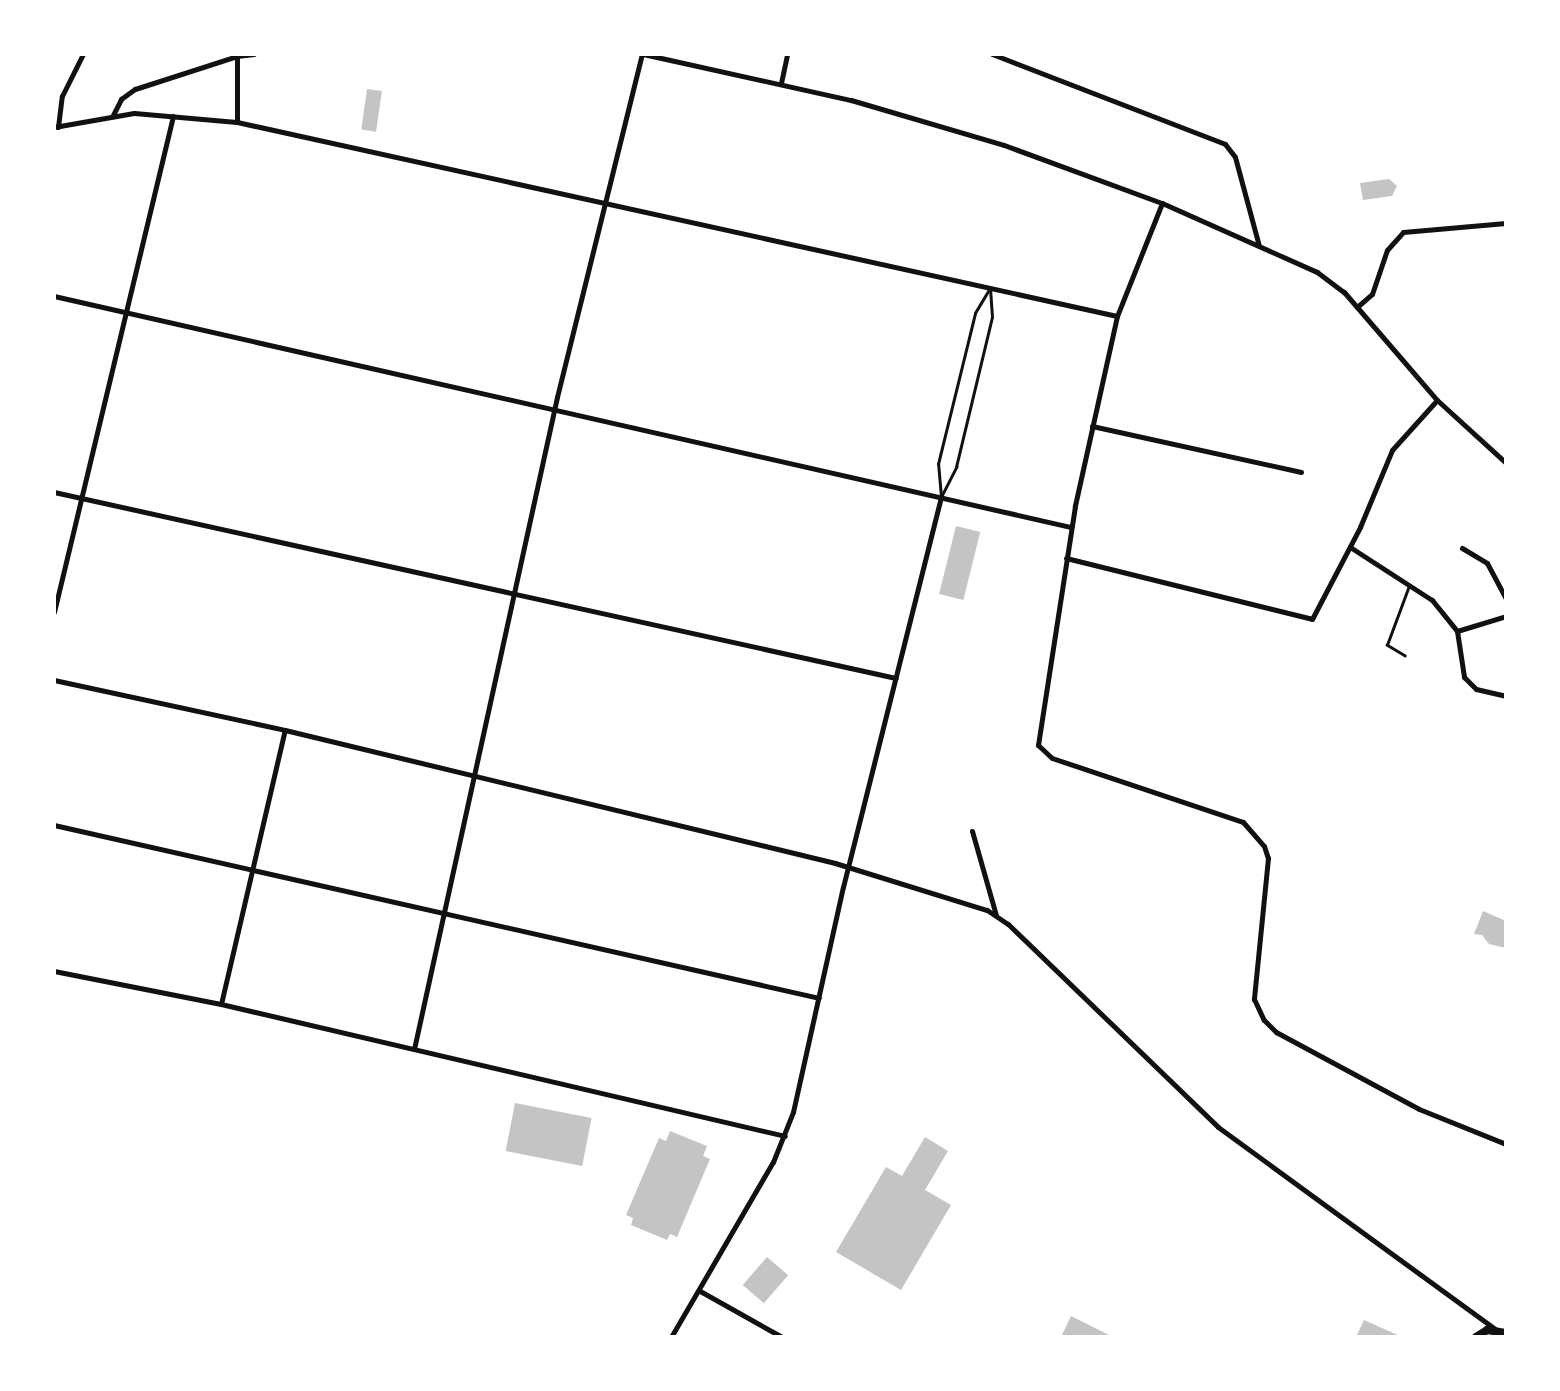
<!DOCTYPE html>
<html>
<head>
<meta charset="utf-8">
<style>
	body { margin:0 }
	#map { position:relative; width:1560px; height:1391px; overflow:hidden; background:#fff; font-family:"Golos Text",sans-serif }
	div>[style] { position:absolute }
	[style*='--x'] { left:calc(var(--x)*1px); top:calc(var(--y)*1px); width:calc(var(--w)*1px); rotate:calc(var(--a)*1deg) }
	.building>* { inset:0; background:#c4c4c4; transform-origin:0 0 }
	.service>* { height:2.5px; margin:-1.25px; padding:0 1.25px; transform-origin:1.25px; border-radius:1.25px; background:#111 }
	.minor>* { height:5px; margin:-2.5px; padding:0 2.5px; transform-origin:2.5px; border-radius:2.5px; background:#111 }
	.secondary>* { height:8px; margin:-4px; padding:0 4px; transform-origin:4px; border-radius:4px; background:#111 }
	span { translate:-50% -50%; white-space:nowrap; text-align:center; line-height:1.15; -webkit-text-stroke:5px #fff; paint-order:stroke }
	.frame { position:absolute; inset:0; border:56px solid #fff; pointer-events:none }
</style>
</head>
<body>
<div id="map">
	<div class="building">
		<div style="left:367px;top:89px;width:15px;height:41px;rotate:8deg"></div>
		<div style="clip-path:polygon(1389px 179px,1397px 186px,1392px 196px,1363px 200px,1360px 183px)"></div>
		<div style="left:956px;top:526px;width:25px;height:70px;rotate:14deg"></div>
		<div style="clip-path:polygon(1483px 911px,1506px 921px,1506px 948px,1489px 944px,1482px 935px,1474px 934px)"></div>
		<div style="left:515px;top:1103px;width:78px;height:49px;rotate:11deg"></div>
		<div style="clip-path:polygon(670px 1131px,707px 1146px,703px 1156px,710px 1159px,677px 1237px,670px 1234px,667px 1240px,631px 1225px,633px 1218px,626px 1215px,659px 1138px,666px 1141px)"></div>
		<div style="clip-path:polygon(925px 1137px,948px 1151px,925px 1190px,951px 1205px,901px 1290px,836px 1252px,886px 1167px,902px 1176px)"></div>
		<div style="left:767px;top:1257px;width:28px;height:37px;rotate:41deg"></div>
		<div style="clip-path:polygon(1071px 1316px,1113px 1337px,1061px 1337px)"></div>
		<div style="clip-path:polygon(1364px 1320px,1402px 1337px,1356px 1337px)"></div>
	</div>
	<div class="service">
		<div style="--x:941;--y:497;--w:33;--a:-95"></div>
		<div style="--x:938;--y:464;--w:155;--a:-76.2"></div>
		<div style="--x:975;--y:313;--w:29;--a:-59"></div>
		<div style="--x:941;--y:497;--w:34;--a:-63"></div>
		<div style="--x:956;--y:467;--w:154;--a:-76.5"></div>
		<div style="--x:992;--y:317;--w:29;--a:-94"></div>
		<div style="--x:1405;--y:656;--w:21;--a:-149"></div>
		<div style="--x:1387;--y:645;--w:63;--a:-69.6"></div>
	</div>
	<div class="minor">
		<div style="--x:643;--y:54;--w:213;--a:12.5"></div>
		<div style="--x:851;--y:100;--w:159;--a:16.4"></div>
		<div style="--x:1004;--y:145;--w:168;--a:20.2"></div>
		<div style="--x:1162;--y:203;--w:170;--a:24"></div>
		<div style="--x:1317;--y:272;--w:34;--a:37"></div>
		<div style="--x:1344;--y:292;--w:143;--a:49.3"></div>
		<div style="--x:1437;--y:400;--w:93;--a:42.4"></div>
		<div style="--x:992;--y:54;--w:250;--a:21.1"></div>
		<div style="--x:1225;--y:144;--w:16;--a:52"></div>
		<div style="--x:1235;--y:157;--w:92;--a:74.9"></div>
		<div style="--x:781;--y:83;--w:30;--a:-78"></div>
		<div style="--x:113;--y:115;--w:18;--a:-63"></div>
		<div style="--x:121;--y:99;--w:17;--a:-36"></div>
		<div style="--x:135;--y:89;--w:107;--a:-17.9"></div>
		<div style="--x:237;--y:122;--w:66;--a:-90"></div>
		<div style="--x:237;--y:56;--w:17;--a:-7"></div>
		<div style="--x:54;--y:127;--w:81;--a:-9.9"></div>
		<div style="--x:134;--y:113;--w:103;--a:5"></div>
		<div style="--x:237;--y:122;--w:901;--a:12.43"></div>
		<div style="--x:58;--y:127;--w:31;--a:-83"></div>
		<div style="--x:62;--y:96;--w:47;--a:-63.4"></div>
		<div style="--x:1162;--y:203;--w:122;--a:111.7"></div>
		<div style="--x:1117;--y:316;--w:195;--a:102.5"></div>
		<div style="--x:1075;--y:506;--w:242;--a:98.8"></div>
		<div style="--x:1038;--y:745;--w:19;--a:43"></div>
		<div style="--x:1052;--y:758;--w:201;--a:18.5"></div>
		<div style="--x:1243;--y:822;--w:32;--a:49"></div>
		<div style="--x:1264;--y:846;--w:13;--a:72"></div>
		<div style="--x:1268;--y:858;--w:142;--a:95.7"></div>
		<div style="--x:1254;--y:999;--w:23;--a:65"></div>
		<div style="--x:1264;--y:1020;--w:17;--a:45"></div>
		<div style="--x:1276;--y:1032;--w:162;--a:28.3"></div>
		<div style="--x:1419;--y:1109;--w:94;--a:21.9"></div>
		<div style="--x:54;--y:296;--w:1043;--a:12.8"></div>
		<div style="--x:1357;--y:307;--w:20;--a:-41"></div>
		<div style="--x:1372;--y:294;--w:46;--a:-71.2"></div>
		<div style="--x:1387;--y:250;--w:24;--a:-48"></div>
		<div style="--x:1403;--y:232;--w:103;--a:-5"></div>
		<div style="--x:1092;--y:426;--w:214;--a:12.4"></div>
		<div style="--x:54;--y:492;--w:862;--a:12.46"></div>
		<div style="--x:1350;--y:547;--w:98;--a:32.9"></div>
		<div style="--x:1432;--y:600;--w:40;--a:51"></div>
		<div style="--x:1457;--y:631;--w:47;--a:81.3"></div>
		<div style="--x:1464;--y:677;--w:17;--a:45"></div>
		<div style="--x:1476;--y:689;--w:31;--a:13"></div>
		<div style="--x:1462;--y:548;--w:29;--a:31"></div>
		<div style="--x:1487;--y:563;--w:40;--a:62"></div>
		<div style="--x:1066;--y:558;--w:253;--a:13.9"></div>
		<div style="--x:1312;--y:619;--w:104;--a:-62.4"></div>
		<div style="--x:1360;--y:527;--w:83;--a:-67.4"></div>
		<div style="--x:1392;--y:450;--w:67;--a:-48"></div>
		<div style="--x:54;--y:612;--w:510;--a:-76.51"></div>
		<div style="--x:1457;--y:631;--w:51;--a:-17"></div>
		<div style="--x:54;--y:680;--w:236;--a:12.2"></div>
		<div style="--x:285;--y:730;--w:566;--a:13.59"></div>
		<div style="--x:835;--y:863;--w:159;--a:17.2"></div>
		<div style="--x:987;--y:910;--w:25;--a:34"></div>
		<div style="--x:1008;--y:924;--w:292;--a:44"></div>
		<div style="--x:1218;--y:1127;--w:343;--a:36.1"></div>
		<div style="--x:54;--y:825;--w:784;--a:12.74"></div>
		<div style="--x:972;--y:831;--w:87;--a:74.1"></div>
		<div style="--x:54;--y:971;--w:170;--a:11.2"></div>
		<div style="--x:221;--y:1004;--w:579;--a:13.17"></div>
		<div style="--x:221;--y:1004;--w:281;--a:-76.9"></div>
		<div style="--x:414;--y:1049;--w:667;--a:-77.63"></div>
		<div style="--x:557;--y:397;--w:353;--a:-76.1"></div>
		<div style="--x:700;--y:1291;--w:94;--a:29.3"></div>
		<div style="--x:671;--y:1337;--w:203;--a:-59.8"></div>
		<div style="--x:773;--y:1162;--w:54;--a:-68.2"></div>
		<div style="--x:793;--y:1112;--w:230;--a:-77.5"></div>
		<div style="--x:843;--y:887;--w:401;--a:-75.9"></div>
	</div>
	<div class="secondary">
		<div style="--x:1476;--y:1337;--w:13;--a:-32"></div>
		<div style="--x:1487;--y:1330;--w:19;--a:9"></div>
	</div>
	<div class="frame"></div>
</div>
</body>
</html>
